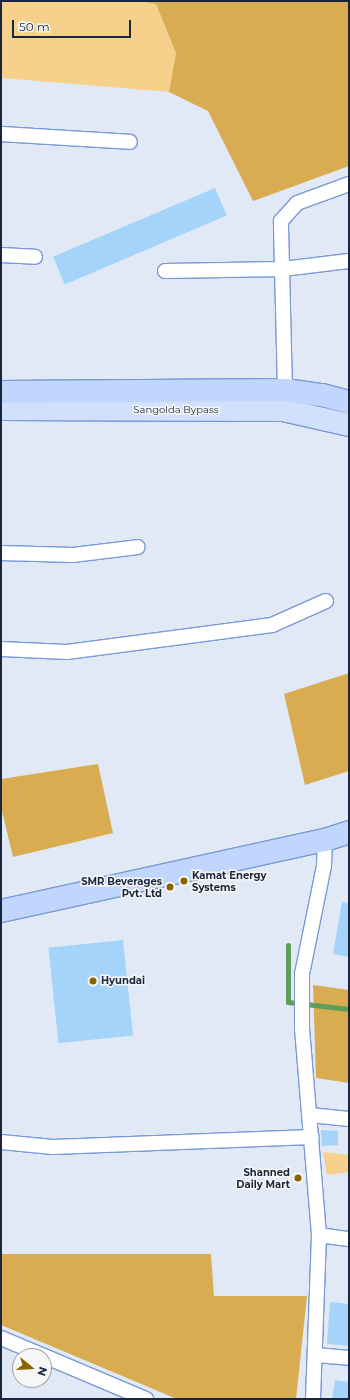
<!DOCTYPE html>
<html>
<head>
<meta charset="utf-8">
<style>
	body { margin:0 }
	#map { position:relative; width:350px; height:1400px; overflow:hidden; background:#e2e9f6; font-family:Montserrat,sans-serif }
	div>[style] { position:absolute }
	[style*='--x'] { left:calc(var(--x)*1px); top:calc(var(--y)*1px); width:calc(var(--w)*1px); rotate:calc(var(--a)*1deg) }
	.green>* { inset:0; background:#f6d18b }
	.forest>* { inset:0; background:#daac51 }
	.stream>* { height:5px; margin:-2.5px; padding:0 2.5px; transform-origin:2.5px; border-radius:2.5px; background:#5d9e58 }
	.building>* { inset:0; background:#a4d4f9; transform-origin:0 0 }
	.roads { filter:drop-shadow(1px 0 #7899d6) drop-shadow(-1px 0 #7899d6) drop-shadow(0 1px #7899d6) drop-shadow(0 -1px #7899d6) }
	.minor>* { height:14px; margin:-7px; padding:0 7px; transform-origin:7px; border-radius:7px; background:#fff }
	.primary>* { height:22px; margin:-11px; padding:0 11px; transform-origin:11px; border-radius:11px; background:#d0e0fd }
	.trunk>* { height:22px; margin:-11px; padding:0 11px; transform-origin:11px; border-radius:11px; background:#c0d6fc }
	.dots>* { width:11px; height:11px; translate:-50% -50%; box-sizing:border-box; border:2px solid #f6f6f6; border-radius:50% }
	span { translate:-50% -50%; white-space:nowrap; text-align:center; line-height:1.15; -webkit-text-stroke:3px #f6f6f6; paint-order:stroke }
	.street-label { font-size:10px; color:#19263e }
	.poi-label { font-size:10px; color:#19263e; font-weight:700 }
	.left { translate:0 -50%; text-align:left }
	.right { translate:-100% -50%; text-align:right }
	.frame { position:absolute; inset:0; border:2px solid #19263e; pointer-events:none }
	.north { position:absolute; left:12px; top:1348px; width:40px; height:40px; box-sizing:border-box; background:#f6f6f6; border:1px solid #9ea3ac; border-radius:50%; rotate:108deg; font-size:11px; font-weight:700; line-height:16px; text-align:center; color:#19263e }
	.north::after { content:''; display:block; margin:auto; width:14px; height:18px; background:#886300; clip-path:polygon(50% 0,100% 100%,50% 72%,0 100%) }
	.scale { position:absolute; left:12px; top:20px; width:119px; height:18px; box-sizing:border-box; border:2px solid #19263e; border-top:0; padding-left:5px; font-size:12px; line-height:14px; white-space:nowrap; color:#19263e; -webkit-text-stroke:3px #f6f6f6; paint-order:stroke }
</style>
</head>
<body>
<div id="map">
	<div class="green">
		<div style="clip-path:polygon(1px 1px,139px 1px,156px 4px,176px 53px,169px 92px,1px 78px)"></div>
		<div style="clip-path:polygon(323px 1152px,349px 1155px,349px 1172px,327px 1175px)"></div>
	</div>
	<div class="forest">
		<div style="clip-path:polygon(139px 1px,349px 1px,349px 166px,253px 201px,208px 111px,169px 92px,176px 53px,156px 4px)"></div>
		<div style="clip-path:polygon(349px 673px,349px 771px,305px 785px,284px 694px)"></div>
		<div style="clip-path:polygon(98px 764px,113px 833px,13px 857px,1px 807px,1px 779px)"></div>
		<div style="clip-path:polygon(313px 985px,349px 990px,349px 1083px,316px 1078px)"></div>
		<div style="clip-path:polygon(1px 1254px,211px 1254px,214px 1296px,307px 1296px,296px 1399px,177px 1399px,1px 1325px)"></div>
	</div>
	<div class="stream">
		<div style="--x:288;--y:945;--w:57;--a:90"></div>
		<div style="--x:288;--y:1002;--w:61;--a:6.5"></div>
	</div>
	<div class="building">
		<div style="left:215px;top:188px;width:30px;height:176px;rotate:67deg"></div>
		<div style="clip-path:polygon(342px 902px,349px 903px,349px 957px,333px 954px)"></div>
		<div style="left:123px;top:940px;width:96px;height:75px;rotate:84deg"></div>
		<div style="clip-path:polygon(321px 1130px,338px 1131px,338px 1145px,322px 1146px)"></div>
		<div style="clip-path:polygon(330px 1302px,349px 1304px,349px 1346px,327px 1344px)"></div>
		<div style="clip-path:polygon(335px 1380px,349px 1382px,349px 1399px,332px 1399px)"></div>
	</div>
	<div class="roads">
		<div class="minor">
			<div style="--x:1;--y:134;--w:129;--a:3.5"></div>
			<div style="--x:1;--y:255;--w:34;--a:3"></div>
			<div style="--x:165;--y:271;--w:118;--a:-1"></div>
			<div style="--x:283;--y:269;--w:66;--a:-6.9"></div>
			<div style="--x:285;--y:390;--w:169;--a:-91.4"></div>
			<div style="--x:281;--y:221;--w:24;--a:-48"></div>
			<div style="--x:297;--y:203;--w:55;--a:-20.1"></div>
			<div style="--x:1;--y:553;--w:72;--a:1.6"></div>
			<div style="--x:73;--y:555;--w:65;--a:-7"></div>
			<div style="--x:1;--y:649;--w:66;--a:2.6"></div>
			<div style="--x:67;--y:652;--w:207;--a:-7.5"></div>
			<div style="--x:272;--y:625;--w:59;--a:-24"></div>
			<div style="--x:310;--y:1115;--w:39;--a:6"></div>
			<div style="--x:1;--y:1142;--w:52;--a:5.5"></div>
			<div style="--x:53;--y:1147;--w:259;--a:-2.2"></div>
			<div style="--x:319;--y:1235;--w:30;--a:8"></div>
			<div style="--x:1;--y:1338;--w:47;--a:22.7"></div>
			<div style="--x:316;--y:1355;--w:33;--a:5"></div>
			<div style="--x:44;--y:1356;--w:111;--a:22.9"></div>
			<div style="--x:313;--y:1399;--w:164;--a:-87.9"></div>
			<div style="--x:319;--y:1235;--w:208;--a:-94.7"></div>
			<div style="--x:302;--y:1028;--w:54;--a:-90"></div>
			<div style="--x:302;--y:974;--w:110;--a:-78.5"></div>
			<div style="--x:324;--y:866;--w:26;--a:-88"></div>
		</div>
		<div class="primary">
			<div style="--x:1;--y:409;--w:282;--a:0.2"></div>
			<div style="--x:283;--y:410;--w:68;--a:12.8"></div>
		</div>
		<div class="trunk">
			<div style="--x:1;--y:392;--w:284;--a:-0.4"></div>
			<div style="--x:285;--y:390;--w:37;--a:8"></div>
			<div style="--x:322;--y:395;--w:28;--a:15"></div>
			<div style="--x:1;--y:911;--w:332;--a:-12.4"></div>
			<div style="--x:325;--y:840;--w:25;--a:-18"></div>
		</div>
	</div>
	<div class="dots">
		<div style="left:184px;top:881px;background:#886300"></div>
		<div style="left:170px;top:887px;background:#886300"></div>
		<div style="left:93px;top:981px;background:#886300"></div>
		<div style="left:298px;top:1178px;background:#886300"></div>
	</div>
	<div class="street-label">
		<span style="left:176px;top:410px">Sangolda Bypass</span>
	</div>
	<div class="poi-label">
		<span class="left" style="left:192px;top:881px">Kamat Energy<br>Systems</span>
		<span class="right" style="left:162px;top:887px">SMR Beverages<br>Pvt. Ltd</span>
		<span class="left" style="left:101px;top:981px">Hyundai</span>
		<span class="right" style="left:290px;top:1178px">Shanned<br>Daily Mart</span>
	</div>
	<div class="frame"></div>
	<div class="north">N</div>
	<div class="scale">50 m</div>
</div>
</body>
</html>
